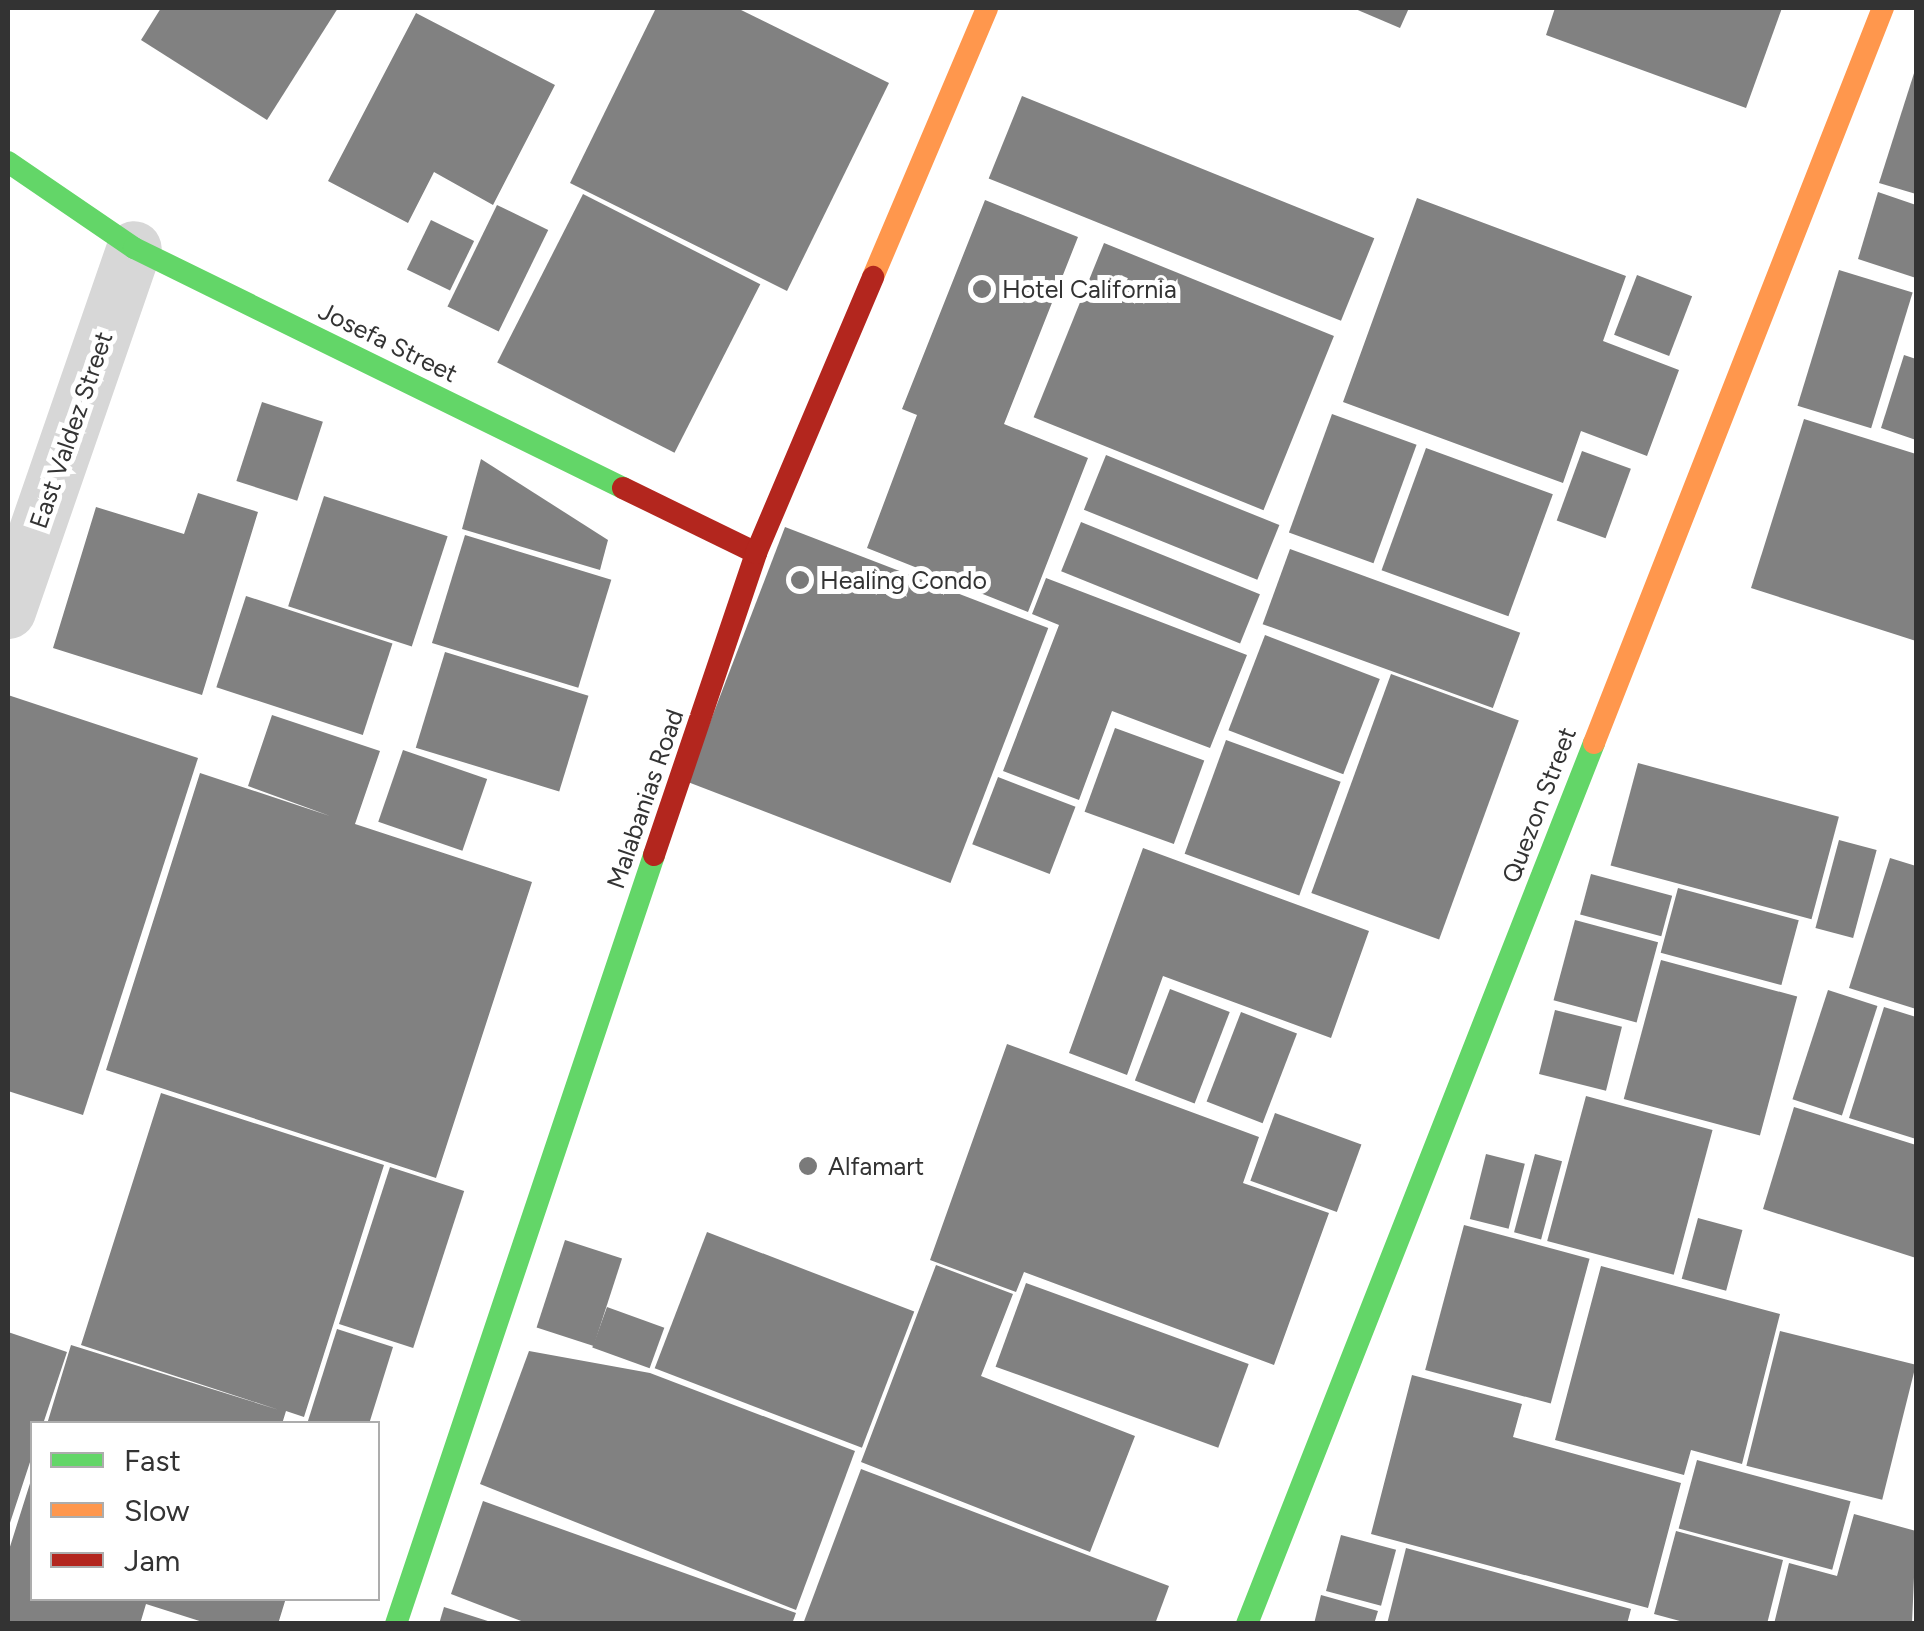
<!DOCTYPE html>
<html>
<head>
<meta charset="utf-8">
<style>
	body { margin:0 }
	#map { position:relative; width:1924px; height:1631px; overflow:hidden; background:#fff; font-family:Figtree,sans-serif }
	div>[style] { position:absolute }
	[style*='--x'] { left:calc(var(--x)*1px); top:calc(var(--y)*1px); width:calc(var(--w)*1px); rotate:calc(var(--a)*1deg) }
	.building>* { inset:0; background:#818181; transform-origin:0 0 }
	.street>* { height:55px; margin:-27.5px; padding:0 27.5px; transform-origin:27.5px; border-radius:27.5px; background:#d7d7d7 }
	.fast>* { height:22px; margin:-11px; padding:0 11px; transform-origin:11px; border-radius:11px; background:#63d668 }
	.slow>* { height:22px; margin:-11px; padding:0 11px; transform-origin:11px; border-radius:11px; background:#ff974d }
	.jam>* { height:22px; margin:-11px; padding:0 11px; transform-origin:11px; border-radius:11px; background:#b3261e }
	.dots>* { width:28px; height:28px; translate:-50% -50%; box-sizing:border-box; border:5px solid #fff; border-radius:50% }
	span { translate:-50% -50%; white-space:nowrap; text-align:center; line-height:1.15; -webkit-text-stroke:10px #fff; paint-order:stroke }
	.poi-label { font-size:25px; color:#333 }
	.left { translate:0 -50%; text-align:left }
	.street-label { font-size:25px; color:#333 }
	.frame { position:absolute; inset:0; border:10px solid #333; pointer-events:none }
	.legend { position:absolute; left:30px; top:1421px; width:350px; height:180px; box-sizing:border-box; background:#fff; border:2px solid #adadad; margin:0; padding:12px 18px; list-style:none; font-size:30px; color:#333 }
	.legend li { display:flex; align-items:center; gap:20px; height:50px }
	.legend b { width:50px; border:2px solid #adadad }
</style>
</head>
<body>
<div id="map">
	<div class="building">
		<div style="clip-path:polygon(161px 8px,338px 8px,267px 120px,141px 40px)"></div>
		<div style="clip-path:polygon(656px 8px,737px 8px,889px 83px,787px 291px,570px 183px)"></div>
		<div style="clip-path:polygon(1353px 8px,1409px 8px,1400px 28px)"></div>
		<div style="clip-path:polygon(1555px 8px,1782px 8px,1746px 108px,1546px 35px)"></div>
		<div style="clip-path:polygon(416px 13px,555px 85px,493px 205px,434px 172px,408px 223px,328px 181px)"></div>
		<div style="clip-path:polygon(1916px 67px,1916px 194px,1879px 183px)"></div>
		<div style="left:1022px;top:96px;width:380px;height:89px;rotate:22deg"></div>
		<div style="clip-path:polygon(1878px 192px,1916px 205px,1916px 278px,1858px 259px)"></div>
		<div style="left:583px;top:194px;width:199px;height:189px;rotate:27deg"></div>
		<div style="clip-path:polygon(1417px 198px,1626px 276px,1603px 341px,1679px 370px,1647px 456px,1581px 431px,1563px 483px,1343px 402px)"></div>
		<div style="clip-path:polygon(985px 200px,1078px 237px,1004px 424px,1088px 458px,1028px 612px,867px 548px,917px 415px,902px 409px)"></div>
		<div style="left:497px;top:205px;width:57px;height:113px;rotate:26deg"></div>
		<div style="left:431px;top:220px;width:48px;height:55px;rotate:26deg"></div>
		<div style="left:1104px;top:243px;width:248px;height:188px;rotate:22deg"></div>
		<div style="left:1839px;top:270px;width:77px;height:142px;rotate:17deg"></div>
		<div style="left:1637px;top:275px;width:59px;height:64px;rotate:21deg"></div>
		<div style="clip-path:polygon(1904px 355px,1916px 359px,1916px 440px,1881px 428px)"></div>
		<div style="left:262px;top:402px;width:64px;height:83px;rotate:18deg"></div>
		<div style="left:1332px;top:414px;width:90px;height:126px;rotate:20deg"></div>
		<div style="clip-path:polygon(1804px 419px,1916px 454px,1916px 641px,1751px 588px)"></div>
		<div style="left:1426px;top:448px;width:135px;height:130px;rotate:20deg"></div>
		<div style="left:1582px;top:451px;width:52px;height:74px;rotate:20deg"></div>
		<div style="left:1106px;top:455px;width:187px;height:59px;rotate:22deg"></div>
		<div style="clip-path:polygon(481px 459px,608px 540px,600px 570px,462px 529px)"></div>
		<div style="clip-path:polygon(198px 493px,258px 512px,202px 695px,53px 648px,96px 507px,184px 534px)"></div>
		<div style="left:324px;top:496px;width:130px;height:116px;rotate:18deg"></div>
		<div style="left:1081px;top:522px;width:193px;height:53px;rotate:22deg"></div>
		<div style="left:785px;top:527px;width:282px;height:273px;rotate:21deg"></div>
		<div style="left:465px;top:535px;width:153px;height:113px;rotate:17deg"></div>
		<div style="left:1290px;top:549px;width:245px;height:80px;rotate:20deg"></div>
		<div style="clip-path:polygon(1046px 578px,1247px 655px,1210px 748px,1112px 711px,1079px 800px,1003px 771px,1059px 625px,1032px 614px)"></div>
		<div style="left:246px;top:596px;width:154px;height:96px;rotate:18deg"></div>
		<div style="left:1265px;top:635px;width:123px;height:102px;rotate:21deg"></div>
		<div style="left:445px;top:652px;width:150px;height:100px;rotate:17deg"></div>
		<div style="left:1391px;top:674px;width:136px;height:233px;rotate:20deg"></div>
		<div style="clip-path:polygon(8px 695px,198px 758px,83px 1115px,8px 1091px)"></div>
		<div style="clip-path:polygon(272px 715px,380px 751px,355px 824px,532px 882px,436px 1178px,106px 1070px,200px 773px,330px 816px,248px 786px)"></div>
		<div style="left:1115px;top:728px;width:95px;height:89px;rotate:20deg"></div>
		<div style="left:1226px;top:740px;width:122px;height:121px;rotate:20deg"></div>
		<div style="left:403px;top:750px;width:89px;height:76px;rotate:19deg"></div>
		<div style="left:1638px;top:763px;width:208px;height:106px;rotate:15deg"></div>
		<div style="left:998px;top:777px;width:83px;height:72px;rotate:21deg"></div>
		<div style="left:1839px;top:840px;width:39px;height:91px;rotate:15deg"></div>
		<div style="clip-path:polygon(1143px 848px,1369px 931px,1331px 1038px,1163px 976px,1127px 1075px,1069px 1053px)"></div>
		<div style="clip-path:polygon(1890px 858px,1916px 866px,1916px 1009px,1849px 988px)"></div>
		<div style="left:1591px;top:874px;width:84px;height:42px;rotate:15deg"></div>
		<div style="left:1678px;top:888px;width:125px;height:67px;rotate:15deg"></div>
		<div style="left:1575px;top:920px;width:86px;height:83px;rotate:15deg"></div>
		<div style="left:1661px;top:960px;width:141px;height:144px;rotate:15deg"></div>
		<div style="left:1170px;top:989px;width:64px;height:98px;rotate:21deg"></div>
		<div style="left:1828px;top:990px;width:52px;height:115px;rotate:18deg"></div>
		<div style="clip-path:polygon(1884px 1007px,1916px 1017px,1916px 1139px,1849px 1118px)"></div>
		<div style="left:1555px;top:1010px;width:69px;height:66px;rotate:14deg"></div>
		<div style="left:1241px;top:1012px;width:60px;height:96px;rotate:21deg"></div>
		<div style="clip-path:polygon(1007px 1044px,1259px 1137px,1243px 1183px,1329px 1213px,1274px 1365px,1024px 1272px,1016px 1292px,930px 1260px)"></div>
		<div style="clip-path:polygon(161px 1093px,384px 1165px,304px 1417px,286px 1411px,282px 1424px,47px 1424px,71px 1345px,279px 1410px,81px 1345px)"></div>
		<div style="left:1586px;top:1096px;width:131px;height:150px;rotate:15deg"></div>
		<div style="clip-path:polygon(1794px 1107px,1916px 1145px,1916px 1258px,1763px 1209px)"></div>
		<div style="left:1275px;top:1113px;width:92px;height:72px;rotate:20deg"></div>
		<div style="left:1486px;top:1154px;width:40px;height:67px;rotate:14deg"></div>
		<div style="left:1535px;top:1154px;width:28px;height:81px;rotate:15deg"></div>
		<div style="left:390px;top:1167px;width:78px;height:165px;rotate:18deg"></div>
		<div style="left:1698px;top:1218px;width:46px;height:63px;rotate:15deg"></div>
		<div style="left:1464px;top:1225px;width:130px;height:150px;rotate:15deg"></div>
		<div style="left:707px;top:1232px;width:222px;height:146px;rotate:21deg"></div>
		<div style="left:565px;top:1240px;width:60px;height:92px;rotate:18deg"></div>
		<div style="clip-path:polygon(936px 1265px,1013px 1294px,981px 1376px,1135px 1436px,1090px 1552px,861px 1462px)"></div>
		<div style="clip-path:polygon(1601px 1266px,1780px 1314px,1742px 1464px,1691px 1450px,1684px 1475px,1555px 1440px)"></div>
		<div style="left:1026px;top:1283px;width:237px;height:89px;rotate:20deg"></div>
		<div style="left:607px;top:1307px;width:61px;height:43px;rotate:20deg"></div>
		<div style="clip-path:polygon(337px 1329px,393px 1347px,369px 1424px,307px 1424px)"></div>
		<div style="left:1780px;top:1331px;width:140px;height:139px;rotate:14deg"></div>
		<div style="clip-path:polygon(8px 1332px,67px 1352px,43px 1424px,32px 1424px,32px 1456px,8px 1529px)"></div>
		<div style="clip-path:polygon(529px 1351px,650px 1373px,855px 1451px,796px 1610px,480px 1484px)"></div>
		<div style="clip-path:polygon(1412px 1375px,1522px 1404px,1513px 1437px,1681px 1483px,1648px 1608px,1371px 1534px)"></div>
		<div style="left:1697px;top:1460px;width:159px;height:71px;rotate:15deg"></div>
		<div style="clip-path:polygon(861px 1469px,1169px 1586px,1155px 1624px,803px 1624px)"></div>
		<div style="clip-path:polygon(32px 1477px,32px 1598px,286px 1598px,278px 1624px,209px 1624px,146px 1604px,140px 1624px,8px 1624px,8px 1553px)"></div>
		<div style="clip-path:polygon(483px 1501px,796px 1613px,792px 1624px,529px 1624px,451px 1594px)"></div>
		<div style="clip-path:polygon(1854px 1514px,1916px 1531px,1912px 1624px,1774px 1624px,1789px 1563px,1837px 1576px)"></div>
		<div style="clip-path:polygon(1676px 1531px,1783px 1560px,1767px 1624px,1691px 1624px,1654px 1614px)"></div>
		<div style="left:1341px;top:1535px;width:57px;height:58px;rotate:15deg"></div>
		<div style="clip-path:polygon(1406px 1548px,1631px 1609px,1627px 1624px,1387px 1624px)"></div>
		<div style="clip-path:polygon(1321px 1595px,1378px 1611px,1374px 1624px,1314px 1624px)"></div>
		<div style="clip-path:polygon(444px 1607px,494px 1623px,494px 1624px,439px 1624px)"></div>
	</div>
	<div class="street">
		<div style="--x:8;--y:611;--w:384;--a:-70.9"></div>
	</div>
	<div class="fast">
		<div style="--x:8;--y:162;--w:153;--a:34.3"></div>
		<div style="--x:134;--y:248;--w:545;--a:26.14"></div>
		<div style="--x:396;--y:1624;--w:811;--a:-71.45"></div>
		<div style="--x:1247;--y:1624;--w:947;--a:-68.5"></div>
	</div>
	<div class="slow">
		<div style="--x:873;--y:277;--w:292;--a:-67"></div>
		<div style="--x:1594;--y:743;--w:790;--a:-68.54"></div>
	</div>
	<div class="jam">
		<div style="--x:623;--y:488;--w:148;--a:26"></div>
		<div style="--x:654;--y:855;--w:319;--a:-71.3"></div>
		<div style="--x:756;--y:553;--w:300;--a:-67"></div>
	</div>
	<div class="dots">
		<div style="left:982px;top:289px;background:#7a7a7a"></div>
		<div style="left:800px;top:580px;background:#7a7a7a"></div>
		<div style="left:808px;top:1166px;background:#7a7a7a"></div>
	</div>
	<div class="poi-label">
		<span class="left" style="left:1002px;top:289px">Hotel California</span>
		<span class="left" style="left:820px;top:580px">Healing Condo</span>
		<span class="left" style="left:828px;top:1166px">Alfamart</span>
	</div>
	<div class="street-label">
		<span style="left:388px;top:342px;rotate:26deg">Josefa Street</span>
		<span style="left:71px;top:430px;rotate:-71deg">East Valdez Street</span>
		<span style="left:645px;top:799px;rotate:-71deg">Malabanias Road</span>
		<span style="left:1539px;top:805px;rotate:-69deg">Quezon Street</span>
	</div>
	<div class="frame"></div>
	<ul class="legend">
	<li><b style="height:12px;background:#63d668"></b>Fast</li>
	<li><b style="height:12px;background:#ff974d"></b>Slow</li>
	<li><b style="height:12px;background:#b3261e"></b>Jam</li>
	</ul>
</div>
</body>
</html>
